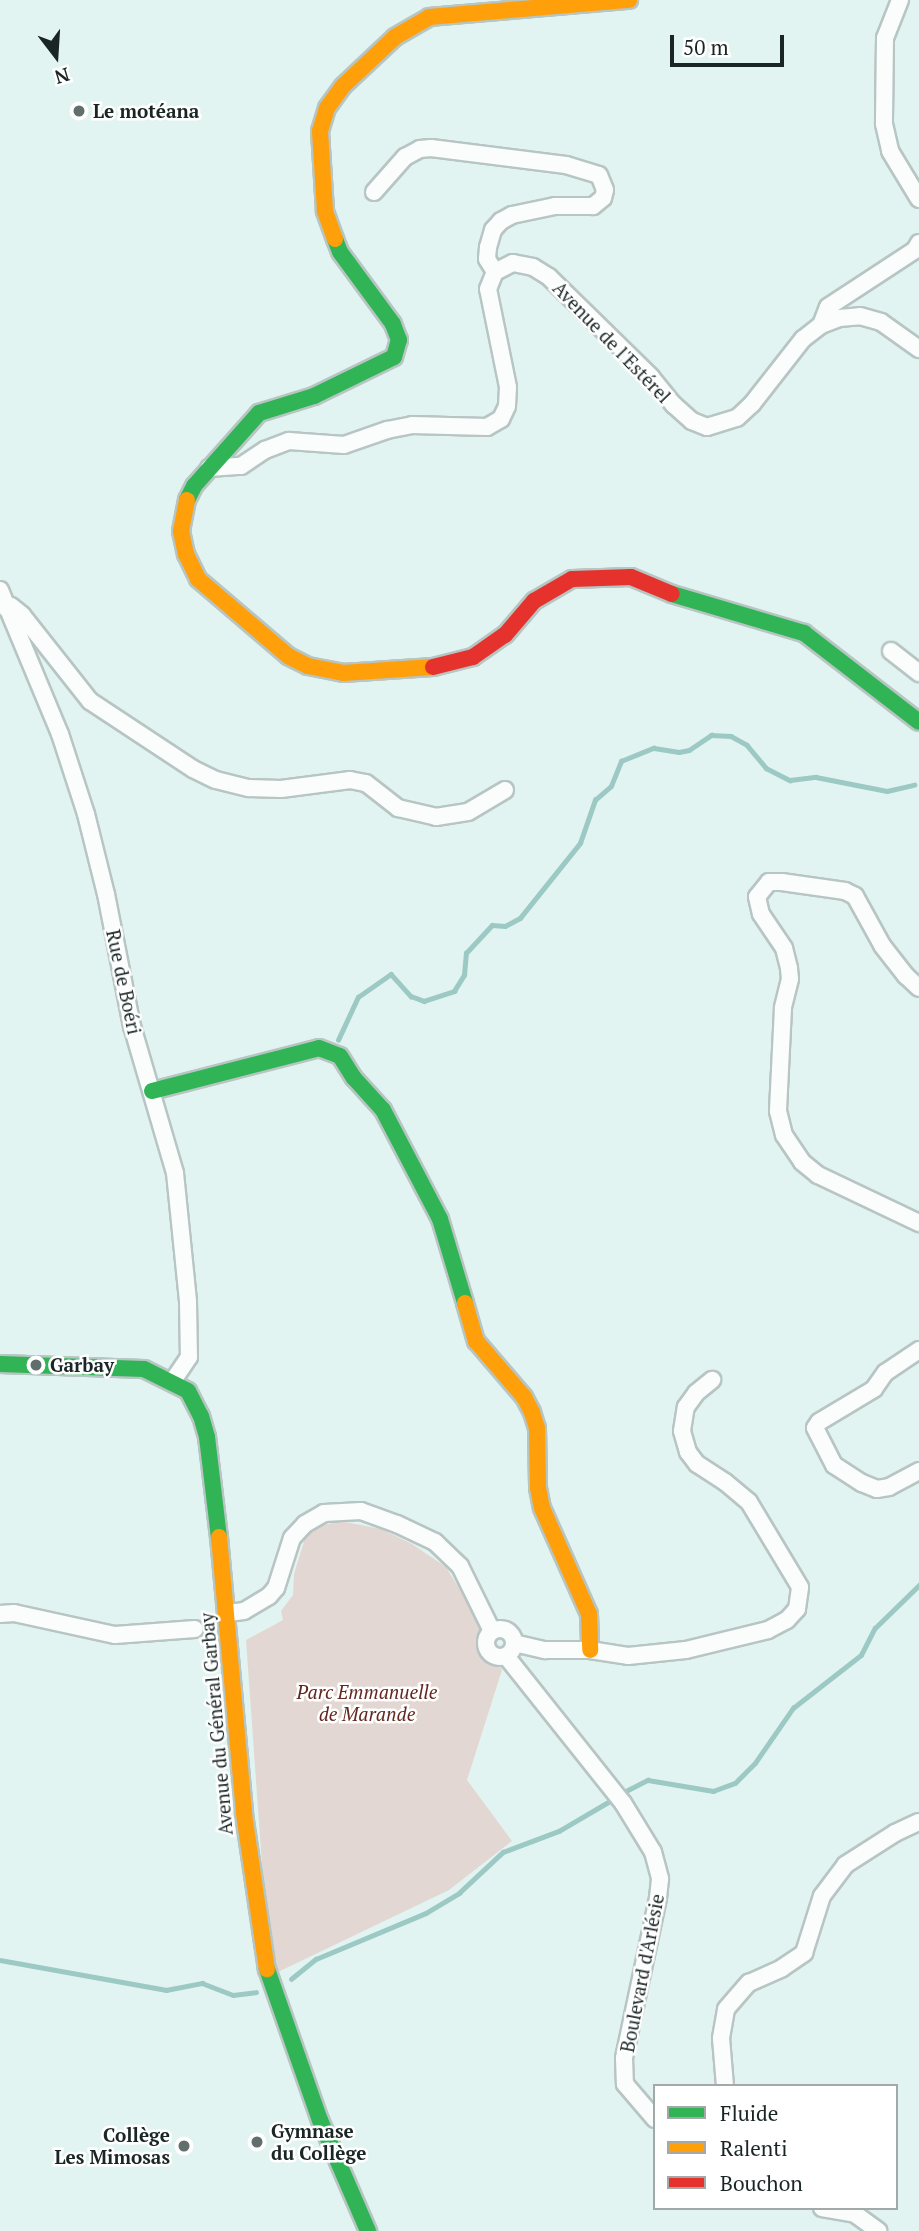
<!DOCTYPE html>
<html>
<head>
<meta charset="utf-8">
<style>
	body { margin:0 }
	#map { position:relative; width:919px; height:2231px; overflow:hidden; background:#e2f4f1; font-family:"PT Serif",serif }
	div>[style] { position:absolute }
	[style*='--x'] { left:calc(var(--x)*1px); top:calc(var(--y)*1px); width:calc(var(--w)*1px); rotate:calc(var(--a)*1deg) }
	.green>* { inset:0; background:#e2d7d2 }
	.stream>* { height:4.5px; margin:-2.25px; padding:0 2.25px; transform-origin:2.25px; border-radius:2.25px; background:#9cc9c4 }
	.roads { filter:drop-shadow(2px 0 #b7c5c3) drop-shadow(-2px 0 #b7c5c3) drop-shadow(0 2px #b7c5c3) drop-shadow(0 -2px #b7c5c3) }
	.street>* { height:16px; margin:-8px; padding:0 8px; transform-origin:8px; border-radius:8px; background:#fbfdfd }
	.street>.ring { margin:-8px; padding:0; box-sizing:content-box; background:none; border:16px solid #fbfdfd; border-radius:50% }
	.fast>* { height:16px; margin:-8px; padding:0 8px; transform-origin:8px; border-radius:8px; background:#30b455 }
	.slow>* { height:16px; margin:-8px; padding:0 8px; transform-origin:8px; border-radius:8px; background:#ff9f0a }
	.jam>* { height:16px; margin:-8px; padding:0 8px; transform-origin:8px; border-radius:8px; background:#e5322d }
	.dots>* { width:19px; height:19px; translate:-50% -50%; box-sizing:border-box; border:4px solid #fff; border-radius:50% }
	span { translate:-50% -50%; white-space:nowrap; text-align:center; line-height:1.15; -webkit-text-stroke:5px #fff; paint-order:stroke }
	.poi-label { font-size:19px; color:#1a2625; font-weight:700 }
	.left { translate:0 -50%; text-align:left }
	.right { translate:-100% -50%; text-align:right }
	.street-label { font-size:19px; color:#1a2625 }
	.park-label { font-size:19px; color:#63271f; font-style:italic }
	.legend { position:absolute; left:653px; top:2084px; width:245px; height:126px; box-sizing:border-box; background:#fff; border:2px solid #a3a8a8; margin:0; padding:9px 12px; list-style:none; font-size:21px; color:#1a2625 }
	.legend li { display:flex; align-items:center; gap:14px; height:35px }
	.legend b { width:35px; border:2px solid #a3a8a8 }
	.north { position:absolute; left:21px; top:21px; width:70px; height:70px; -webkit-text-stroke:5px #fff; paint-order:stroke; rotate:163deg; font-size:19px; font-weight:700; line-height:28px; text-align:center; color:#1a2625 }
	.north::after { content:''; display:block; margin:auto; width:24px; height:32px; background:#1a2625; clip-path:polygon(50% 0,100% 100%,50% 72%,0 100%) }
	.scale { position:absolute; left:670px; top:35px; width:114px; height:32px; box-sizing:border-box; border:4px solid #1a2625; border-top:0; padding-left:9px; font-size:21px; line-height:24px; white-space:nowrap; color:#1a2625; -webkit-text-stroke:5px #fff; paint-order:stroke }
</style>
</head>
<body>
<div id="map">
	<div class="green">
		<div style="clip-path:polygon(340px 1521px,381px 1529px,412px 1544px,446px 1567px,473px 1611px,502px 1670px,467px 1780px,512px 1841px,449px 1890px,278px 1972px,263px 1879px,246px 1640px,283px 1620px,281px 1611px,293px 1595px,294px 1574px,306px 1535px,324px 1525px)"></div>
	</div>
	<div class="stream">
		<div style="--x:338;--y:1040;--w:47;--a:-65.1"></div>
		<div style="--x:358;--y:997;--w:40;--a:-34.9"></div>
		<div style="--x:391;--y:974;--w:30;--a:48"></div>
		<div style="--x:411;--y:996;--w:14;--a:21"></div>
		<div style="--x:424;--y:1001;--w:32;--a:-18"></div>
		<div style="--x:454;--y:991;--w:19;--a:-58"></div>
		<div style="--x:464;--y:975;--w:22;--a:-85"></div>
		<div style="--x:466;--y:953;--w:38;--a:-47"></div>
		<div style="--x:492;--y:925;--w:13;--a:4"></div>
		<div style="--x:505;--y:926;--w:17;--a:-28"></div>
		<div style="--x:520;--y:918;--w:96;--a:-51.3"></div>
		<div style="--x:580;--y:843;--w:46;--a:-70.8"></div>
		<div style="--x:595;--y:800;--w:21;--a:-41"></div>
		<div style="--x:611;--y:786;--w:27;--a:-68"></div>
		<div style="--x:621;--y:761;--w:35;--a:-22"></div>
		<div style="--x:654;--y:748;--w:25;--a:9"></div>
		<div style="--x:679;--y:752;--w:10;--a:-11"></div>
		<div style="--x:689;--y:750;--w:27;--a:-34"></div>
		<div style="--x:711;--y:735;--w:20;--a:3"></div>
		<div style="--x:731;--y:736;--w:18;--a:29"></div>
		<div style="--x:747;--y:745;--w:30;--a:50"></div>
		<div style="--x:766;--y:768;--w:27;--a:27"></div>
		<div style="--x:790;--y:780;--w:26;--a:-7"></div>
		<div style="--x:816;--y:777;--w:72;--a:11.2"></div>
		<div style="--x:887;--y:791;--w:28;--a:-13"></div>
		<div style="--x:622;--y:1793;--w:29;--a:-27"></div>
		<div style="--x:648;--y:1780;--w:66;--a:9.6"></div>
		<div style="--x:713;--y:1791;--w:23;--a:-20"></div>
		<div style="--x:735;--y:1783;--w:28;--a:-45"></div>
		<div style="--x:755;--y:1763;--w:67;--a:-55.4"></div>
		<div style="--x:793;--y:1708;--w:86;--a:-37.9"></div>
		<div style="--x:861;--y:1655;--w:30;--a:-63"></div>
		<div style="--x:875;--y:1628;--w:62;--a:-44.3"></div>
		<div style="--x:0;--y:1960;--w:169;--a:10.2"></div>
		<div style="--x:166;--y:1990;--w:37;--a:-11"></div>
		<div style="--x:202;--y:1983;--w:33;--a:21"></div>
		<div style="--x:233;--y:1995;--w:23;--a:-7"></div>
		<div style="--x:291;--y:1979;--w:32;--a:-39"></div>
		<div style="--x:316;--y:1959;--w:119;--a:-22.7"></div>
		<div style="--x:426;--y:1913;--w:39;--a:-31"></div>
		<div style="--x:459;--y:1893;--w:60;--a:-43"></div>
		<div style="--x:503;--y:1852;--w:60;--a:-20.6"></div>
		<div style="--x:559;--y:1831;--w:65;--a:-30.5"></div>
	</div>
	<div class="roads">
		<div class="street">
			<div style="--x:900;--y:0;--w:41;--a:111.5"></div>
			<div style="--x:885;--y:38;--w:86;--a:90.7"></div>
			<div style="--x:884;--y:124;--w:28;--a:77"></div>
			<div style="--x:890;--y:151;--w:56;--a:58.9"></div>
			<div style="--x:374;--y:192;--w:47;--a:-48.5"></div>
			<div style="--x:405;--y:157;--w:17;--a:-28"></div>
			<div style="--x:420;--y:149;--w:11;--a:-5"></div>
			<div style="--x:431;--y:148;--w:136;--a:7.2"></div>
			<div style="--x:566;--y:165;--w:34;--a:17"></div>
			<div style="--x:599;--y:175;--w:16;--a:68"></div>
			<div style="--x:605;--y:190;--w:8;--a:104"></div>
			<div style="--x:603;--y:198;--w:13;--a:141"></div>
			<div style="--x:593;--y:206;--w:38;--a:180"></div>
			<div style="--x:555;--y:206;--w:44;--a:168.2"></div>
			<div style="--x:512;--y:215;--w:13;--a:151"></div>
			<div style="--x:501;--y:221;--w:12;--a:132"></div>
			<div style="--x:493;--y:230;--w:18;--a:106"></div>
			<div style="--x:488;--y:247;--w:12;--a:95"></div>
			<div style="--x:487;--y:259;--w:15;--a:58"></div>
			<div style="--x:821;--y:325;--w:19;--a:-69"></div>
			<div style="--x:828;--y:307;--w:104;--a:-33.2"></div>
			<div style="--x:915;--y:250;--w:8;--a:-60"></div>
			<div style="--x:209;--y:468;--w:32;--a:-4"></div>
			<div style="--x:241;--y:466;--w:29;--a:-34"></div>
			<div style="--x:265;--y:450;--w:26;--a:-21"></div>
			<div style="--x:289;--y:441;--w:55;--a:4.2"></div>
			<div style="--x:344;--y:445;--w:46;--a:-19.2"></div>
			<div style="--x:387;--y:430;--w:25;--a:-11"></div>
			<div style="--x:412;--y:425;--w:75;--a:1.5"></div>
			<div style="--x:487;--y:427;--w:16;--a:-30"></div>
			<div style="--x:501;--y:419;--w:14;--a:-65"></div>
			<div style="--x:507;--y:406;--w:19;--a:-87"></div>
			<div style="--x:508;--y:387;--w:100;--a:-101.5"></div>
			<div style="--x:488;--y:289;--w:18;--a:-68"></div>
			<div style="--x:495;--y:272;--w:20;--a:-27"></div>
			<div style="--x:513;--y:263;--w:20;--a:11"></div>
			<div style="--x:533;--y:267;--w:19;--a:32"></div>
			<div style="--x:549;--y:277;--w:143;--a:44.4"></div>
			<div style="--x:651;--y:377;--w:36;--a:51"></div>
			<div style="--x:674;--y:405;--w:24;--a:42"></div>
			<div style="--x:692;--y:421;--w:16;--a:22"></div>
			<div style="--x:707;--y:427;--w:31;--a:-17"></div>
			<div style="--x:737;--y:418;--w:21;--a:-43"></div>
			<div style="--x:752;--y:404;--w:83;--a:-51.9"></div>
			<div style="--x:803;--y:339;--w:23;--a:-38"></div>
			<div style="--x:821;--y:325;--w:19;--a:-21"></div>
			<div style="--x:839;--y:318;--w:21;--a:-5"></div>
			<div style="--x:860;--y:316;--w:22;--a:16"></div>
			<div style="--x:881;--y:322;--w:47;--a:35.4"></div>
			<div style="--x:0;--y:590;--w:156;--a:67.4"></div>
			<div style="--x:60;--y:734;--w:84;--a:72"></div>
			<div style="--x:86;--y:814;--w:82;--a:76"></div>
			<div style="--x:106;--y:894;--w:135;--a:78.9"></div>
			<div style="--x:132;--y:1026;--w:153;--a:73.7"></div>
			<div style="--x:175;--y:1173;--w:130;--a:84.2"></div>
			<div style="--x:188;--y:1302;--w:55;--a:89"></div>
			<div style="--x:189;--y:1357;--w:29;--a:124"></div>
			<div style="--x:6;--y:608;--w:5;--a:-22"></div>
			<div style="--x:11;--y:606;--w:14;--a:39"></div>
			<div style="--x:22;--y:615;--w:110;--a:51.7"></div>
			<div style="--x:90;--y:701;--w:123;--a:33.4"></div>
			<div style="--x:193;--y:769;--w:25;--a:26"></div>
			<div style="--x:216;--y:780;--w:34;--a:14"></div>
			<div style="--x:249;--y:788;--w:32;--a:2"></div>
			<div style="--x:281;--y:789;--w:70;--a:-7.4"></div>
			<div style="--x:350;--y:780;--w:16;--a:11"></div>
			<div style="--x:366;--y:783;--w:41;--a:38"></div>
			<div style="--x:398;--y:808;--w:39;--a:13"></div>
			<div style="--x:436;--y:817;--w:32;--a:-9"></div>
			<div style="--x:468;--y:812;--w:43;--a:-30.7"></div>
			<div style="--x:891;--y:651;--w:36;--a:38"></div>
			<div style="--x:919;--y:988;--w:18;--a:-137"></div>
			<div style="--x:906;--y:976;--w:39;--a:-128"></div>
			<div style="--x:882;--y:945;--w:56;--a:-118.9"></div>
			<div style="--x:855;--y:896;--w:11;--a:-153"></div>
			<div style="--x:845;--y:891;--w:64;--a:-171.9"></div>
			<div style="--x:782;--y:882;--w:13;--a:180"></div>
			<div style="--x:769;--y:882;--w:19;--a:129"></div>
			<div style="--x:757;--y:897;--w:17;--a:77"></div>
			<div style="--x:761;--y:914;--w:41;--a:55.9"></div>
			<div style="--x:784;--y:948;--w:21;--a:76"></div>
			<div style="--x:789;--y:968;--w:11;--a:85"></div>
			<div style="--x:790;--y:979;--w:30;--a:104"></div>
			<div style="--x:783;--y:1008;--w:103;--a:92.8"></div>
			<div style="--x:778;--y:1111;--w:25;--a:76"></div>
			<div style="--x:784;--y:1135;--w:32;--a:56"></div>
			<div style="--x:802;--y:1162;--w:21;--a:39"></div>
			<div style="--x:818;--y:1175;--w:112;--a:25.4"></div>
			<div style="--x:919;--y:1350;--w:41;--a:145.9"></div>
			<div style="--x:885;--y:1373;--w:19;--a:125"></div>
			<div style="--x:874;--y:1389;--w:64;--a:149"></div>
			<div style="--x:819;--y:1422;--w:7;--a:124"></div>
			<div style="--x:815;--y:1428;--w:42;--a:62.8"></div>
			<div style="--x:834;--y:1465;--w:33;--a:33"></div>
			<div style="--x:862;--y:1483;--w:16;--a:22"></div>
			<div style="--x:877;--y:1489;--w:12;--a:-9"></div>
			<div style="--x:889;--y:1487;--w:34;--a:-28"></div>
			<div style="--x:228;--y:1613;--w:16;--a:-7"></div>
			<div style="--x:244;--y:1611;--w:29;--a:-31"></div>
			<div style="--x:269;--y:1596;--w:11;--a:-49"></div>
			<div style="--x:276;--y:1588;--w:52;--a:-72.3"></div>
			<div style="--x:292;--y:1538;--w:19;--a:-47"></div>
			<div style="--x:305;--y:1524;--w:22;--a:-30"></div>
			<div style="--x:324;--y:1513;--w:37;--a:-3"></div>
			<div style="--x:361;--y:1511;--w:38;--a:20"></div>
			<div style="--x:397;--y:1524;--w:42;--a:25.3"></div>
			<div style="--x:435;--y:1542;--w:35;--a:44"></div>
			<div style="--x:460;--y:1566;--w:72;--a:63.8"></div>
			<div style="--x:0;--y:1614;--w:14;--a:-4"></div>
			<div style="--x:14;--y:1613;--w:103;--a:12.3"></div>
			<div style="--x:115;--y:1635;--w:80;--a:-4.3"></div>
			<div class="ring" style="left:486px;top:1629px;width:12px;height:12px"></div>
			<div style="--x:514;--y:1643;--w:32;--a:13"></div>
			<div style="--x:545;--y:1650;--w:45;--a:0"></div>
			<div style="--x:590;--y:1650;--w:38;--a:9"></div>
			<div style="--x:628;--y:1656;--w:58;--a:-5.9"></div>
			<div style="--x:686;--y:1650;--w:84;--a:-13.7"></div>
			<div style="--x:768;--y:1630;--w:21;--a:-28"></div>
			<div style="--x:787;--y:1620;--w:15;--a:-48"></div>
			<div style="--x:797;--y:1609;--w:22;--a:-82"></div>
			<div style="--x:800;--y:1587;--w:99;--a:-121"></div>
			<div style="--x:749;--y:1502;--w:31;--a:-140"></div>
			<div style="--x:725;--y:1482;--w:33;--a:-147"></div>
			<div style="--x:697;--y:1464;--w:15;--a:-127"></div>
			<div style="--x:688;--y:1452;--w:22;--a:-106"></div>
			<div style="--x:682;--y:1431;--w:24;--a:-81"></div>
			<div style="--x:686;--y:1407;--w:17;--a:-54"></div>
			<div style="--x:696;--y:1393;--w:21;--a:-39"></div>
			<div style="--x:506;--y:1656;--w:188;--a:51.5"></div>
			<div style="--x:623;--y:1803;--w:57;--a:58.5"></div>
			<div style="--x:653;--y:1852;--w:28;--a:75"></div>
			<div style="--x:660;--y:1879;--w:19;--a:96"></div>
			<div style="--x:658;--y:1898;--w:164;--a:102"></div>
			<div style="--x:624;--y:2058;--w:26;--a:88"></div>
			<div style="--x:625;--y:2084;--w:46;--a:49.4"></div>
			<div style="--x:725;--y:2086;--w:48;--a:-94.8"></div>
			<div style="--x:721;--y:2038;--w:29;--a:-80"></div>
			<div style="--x:726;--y:2009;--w:35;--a:-49"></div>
			<div style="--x:749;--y:1983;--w:36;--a:-24"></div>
			<div style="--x:782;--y:1968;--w:27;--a:-34"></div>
			<div style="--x:804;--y:1953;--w:60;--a:-72.5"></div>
			<div style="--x:822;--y:1896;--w:39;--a:-53"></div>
			<div style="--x:845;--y:1865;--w:59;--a:-32.6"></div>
			<div style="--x:895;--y:1833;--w:26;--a:-25"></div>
			<div style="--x:822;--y:2208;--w:34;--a:10"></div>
			<div style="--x:855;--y:2214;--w:29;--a:36"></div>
		</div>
		<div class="fast">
			<div style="--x:187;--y:500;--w:16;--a:-63"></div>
			<div style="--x:194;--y:486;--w:98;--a:-48.3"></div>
			<div style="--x:259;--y:413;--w:58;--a:-17.2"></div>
			<div style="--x:314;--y:396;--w:89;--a:-26"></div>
			<div style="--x:394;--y:357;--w:18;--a:-74"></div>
			<div style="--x:399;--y:340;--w:17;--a:-111"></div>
			<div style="--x:393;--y:324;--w:89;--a:-126.4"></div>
			<div style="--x:340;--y:252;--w:14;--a:-111"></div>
			<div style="--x:672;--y:594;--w:138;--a:16.5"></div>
			<div style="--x:804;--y:633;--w:145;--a:37.7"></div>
			<div style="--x:152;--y:1091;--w:172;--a:-14.4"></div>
			<div style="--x:319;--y:1048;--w:22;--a:21"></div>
			<div style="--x:340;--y:1056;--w:26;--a:58"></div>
			<div style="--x:354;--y:1078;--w:43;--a:47.8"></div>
			<div style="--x:383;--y:1110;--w:123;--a:62.4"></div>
			<div style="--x:440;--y:1219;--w:88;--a:73.4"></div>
			<div style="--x:0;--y:1364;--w:144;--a:2"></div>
			<div style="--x:144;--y:1369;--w:49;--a:26.6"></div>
			<div style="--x:188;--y:1391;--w:28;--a:63"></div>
			<div style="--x:201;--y:1416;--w:22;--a:74"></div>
			<div style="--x:207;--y:1437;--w:101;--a:83.2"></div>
			<div style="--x:267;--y:1969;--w:160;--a:70.7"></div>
			<div style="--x:320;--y:2120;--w:121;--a:66.6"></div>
		</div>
		<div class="slow">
			<div style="--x:335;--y:239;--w:30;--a:-110"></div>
			<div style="--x:325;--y:211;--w:80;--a:-93.6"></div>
			<div style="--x:320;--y:131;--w:24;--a:-73"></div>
			<div style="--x:327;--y:108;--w:27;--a:-54"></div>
			<div style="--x:343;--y:86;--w:71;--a:-43.3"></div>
			<div style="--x:395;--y:37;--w:39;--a:-30"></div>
			<div style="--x:429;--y:17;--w:201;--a:-4.9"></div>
			<div style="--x:187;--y:500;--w:32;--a:101"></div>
			<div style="--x:181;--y:531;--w:24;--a:78"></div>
			<div style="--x:186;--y:554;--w:28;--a:64"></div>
			<div style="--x:198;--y:579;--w:118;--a:40.5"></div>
			<div style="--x:288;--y:656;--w:22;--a:27"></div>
			<div style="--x:308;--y:666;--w:36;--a:11"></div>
			<div style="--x:343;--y:673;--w:90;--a:-3.8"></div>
			<div style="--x:465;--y:1303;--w:40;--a:74"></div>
			<div style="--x:476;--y:1341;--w:74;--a:49.4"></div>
			<div style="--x:524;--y:1397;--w:17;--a:62"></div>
			<div style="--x:532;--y:1412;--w:17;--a:73"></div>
			<div style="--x:537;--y:1428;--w:60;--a:89"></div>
			<div style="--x:538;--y:1488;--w:20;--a:79"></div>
			<div style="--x:542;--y:1508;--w:116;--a:66.1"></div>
			<div style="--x:589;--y:1614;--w:36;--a:88"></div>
			<div style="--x:219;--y:1537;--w:278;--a:84.8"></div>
			<div style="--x:244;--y:1814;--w:157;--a:81.6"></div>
		</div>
		<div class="jam">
			<div style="--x:433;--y:667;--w:41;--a:-14"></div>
			<div style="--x:473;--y:657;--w:39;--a:-35"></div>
			<div style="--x:505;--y:635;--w:45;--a:-49.5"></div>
			<div style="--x:534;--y:601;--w:44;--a:-30.1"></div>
			<div style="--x:572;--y:579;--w:59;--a:-1.9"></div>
			<div style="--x:631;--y:577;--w:44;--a:22.5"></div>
		</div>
	</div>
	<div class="dots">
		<div style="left:79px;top:111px;background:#606e6c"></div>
		<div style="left:36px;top:1365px;background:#606e6c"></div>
		<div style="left:257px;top:2142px;background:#606e6c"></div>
		<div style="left:184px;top:2146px;background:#606e6c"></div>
	</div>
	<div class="poi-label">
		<span class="left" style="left:93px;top:111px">Le motéana</span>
		<span class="left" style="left:50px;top:1365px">Garbay</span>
		<span class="left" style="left:271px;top:2142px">Gymnase<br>du Collège</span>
		<span class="right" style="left:170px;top:2146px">Collège<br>Les Mimosas</span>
	</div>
	<div class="street-label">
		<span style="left:612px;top:342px;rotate:46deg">Avenue de l'Estérel</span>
		<span style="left:124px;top:982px;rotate:78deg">Rue de Boéri</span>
		<span style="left:216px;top:1724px;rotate:-95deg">Avenue du Général Garbay</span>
		<span style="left:642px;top:1973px;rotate:-79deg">Boulevard d'Arlésie</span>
	</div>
	<div class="park-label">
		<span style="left:367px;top:1703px">Parc Emmanuelle<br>de Marande</span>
	</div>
	<ul class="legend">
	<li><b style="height:9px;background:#30b455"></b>Fluide</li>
	<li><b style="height:9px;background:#ff9f0a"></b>Ralenti</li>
	<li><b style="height:9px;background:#e5322d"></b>Bouchon</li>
	</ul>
	<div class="north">N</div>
	<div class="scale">50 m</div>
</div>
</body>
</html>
